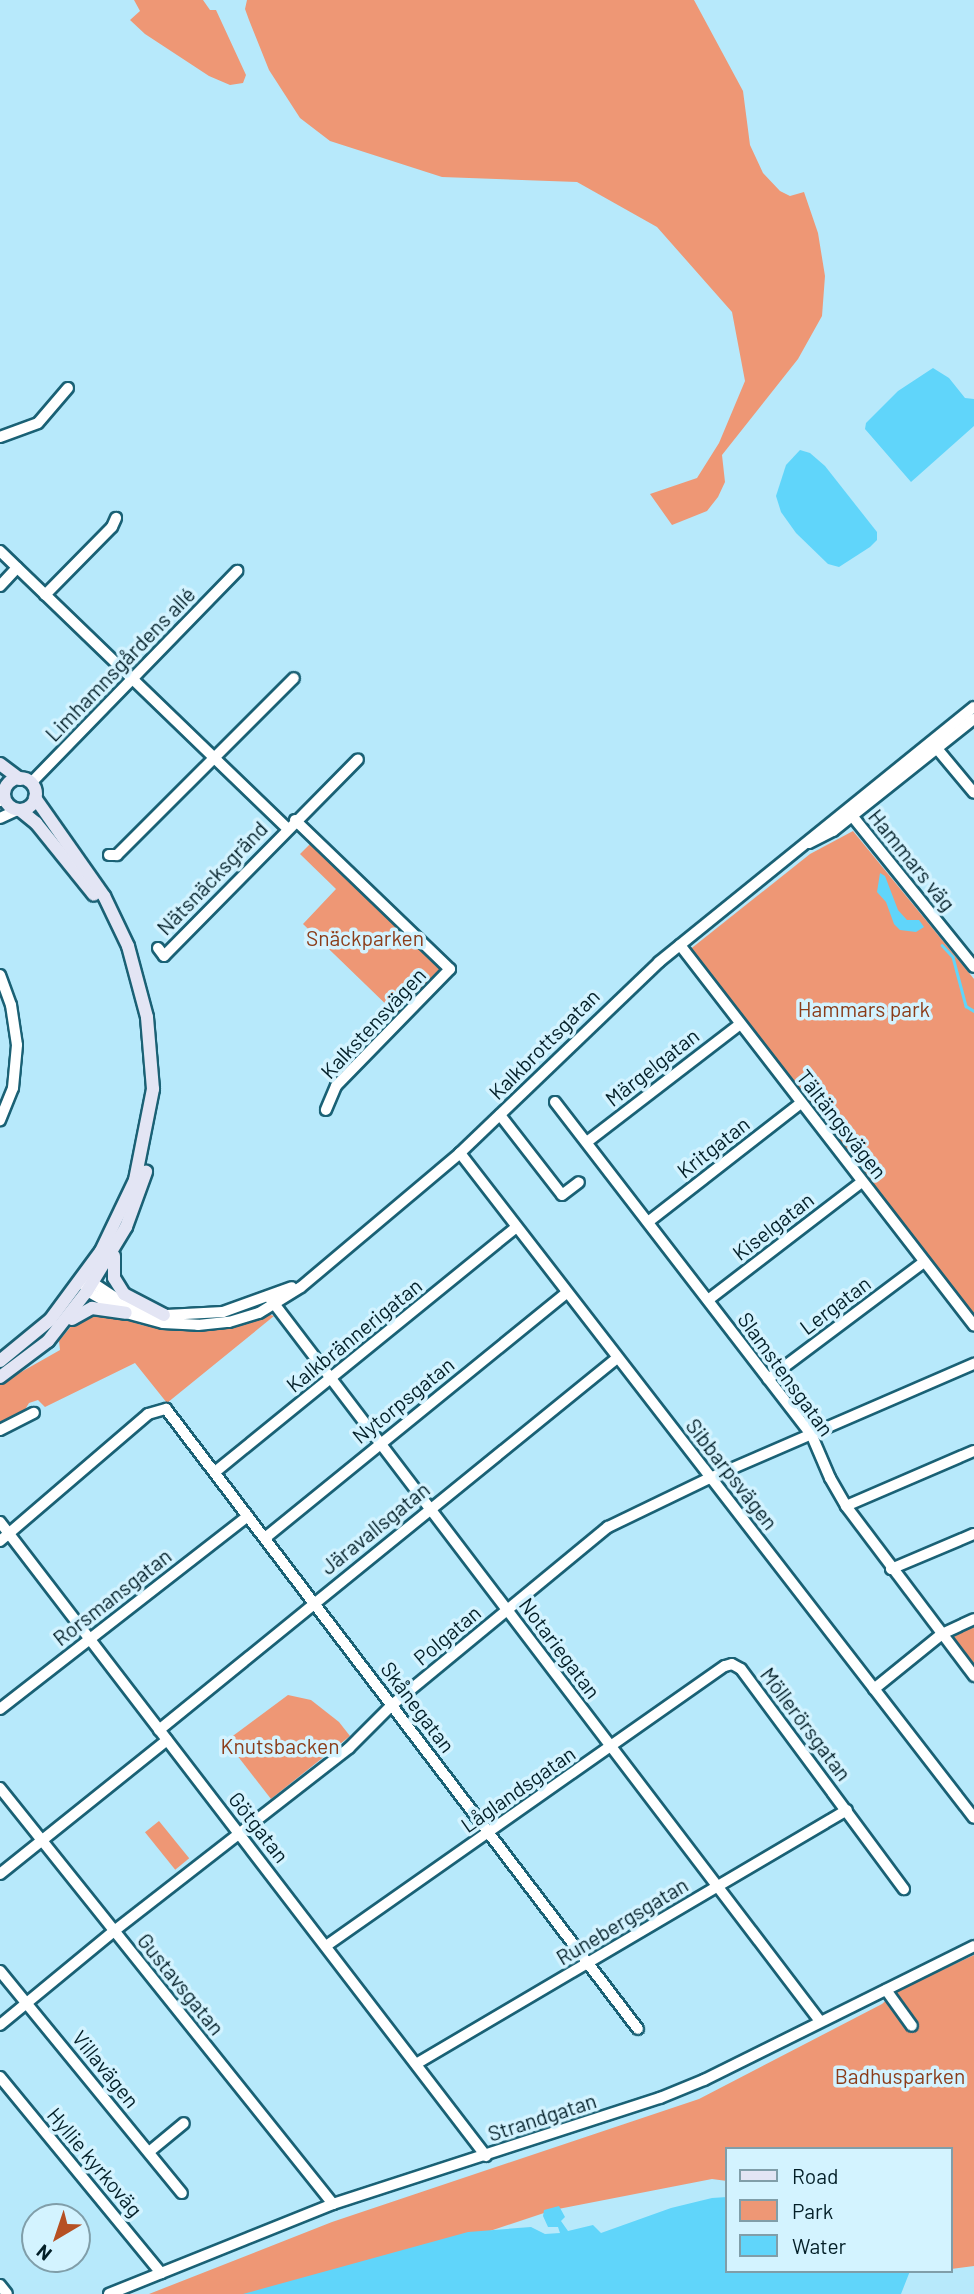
<!DOCTYPE html>
<html>
<head>
<meta charset="utf-8">
<style>
	body { margin:0 }
	#map { position:relative; width:974px; height:2294px; overflow:hidden; background:#b7e9fb; font-family:Barlow,sans-serif }
	div>[style] { position:absolute }
	[style*='--x'] { left:calc(var(--x)*1px); top:calc(var(--y)*1px); width:calc(var(--w)*1px); rotate:calc(var(--a)*1deg) }
	.green>* { inset:0; background:#ee9775; transform-origin:0 0 }
	.water>* { inset:0; background:#60d5fa }
	.stream>* { height:2.5px; margin:-1.25px; padding:0 1.25px; transform-origin:1.25px; border-radius:1.25px; background:#60d5fa }
	.roads { filter:drop-shadow(2px 0 #1a6175) drop-shadow(-2px 0 #1a6175) drop-shadow(0 2px #1a6175) drop-shadow(0 -2px #1a6175) }
	.minor>* { height:10px; margin:-5px; padding:0 5px; transform-origin:5px; border-radius:5px; background:#fff }
	.major>* { height:12px; margin:-6px; padding:0 6px; transform-origin:6px; border-radius:6px; background:#e3e5f4 }
	.major>.ring { margin:-6px; padding:0; box-sizing:content-box; background:none; border:12px solid #e3e5f4; border-radius:50% }
	span { translate:-50% -50%; white-space:nowrap; text-align:center; line-height:1.15; -webkit-text-stroke:7px #d3f3ff; paint-order:stroke }
	.street-label { font-size:21px; color:#031f28 }
	.park-label { font-size:21px; color:#8b3c19 }
	.legend { position:absolute; left:725px; top:2147px; width:228px; height:126px; box-sizing:border-box; background:#d3f3ff; border:2px solid #809ea9; margin:0; padding:9px 12px; list-style:none; font-size:21px; color:#031f28 }
	.legend li { display:flex; align-items:center; gap:14px; height:35px }
	.legend b { width:35px; border:2px solid #809ea9 }
	.north { position:absolute; left:21px; top:2203px; width:70px; height:70px; box-sizing:border-box; background:#d3f3ff; border:2px solid #809ea9; border-radius:50%; rotate:219deg; font-size:19px; font-weight:700; line-height:28px; text-align:center; color:#031f28 }
	.north::after { content:''; display:block; margin:auto; width:24px; height:32px; background:#b65023; clip-path:polygon(50% 0,100% 100%,50% 72%,0 100%) }
</style>
</head>
<body>
<div id="map">
	<div class="green">
		<div style="clip-path:polygon(134px 0,203px 0,210px 10px,216px 10px,246px 75px,243px 83px,230px 85px,209px 76px,145px 34px,130px 20px,140px 11px)"></div>
		<div style="clip-path:polygon(247px 0,694px 0,743px 91px,750px 145px,763px 173px,780px 191px,790px 196px,804px 192px,818px 233px,825px 276px,822px 316px,798px 359px,722px 455px,725px 482px,718px 497px,707px 511px,672px 525px,650px 494px,697px 478px,719px 443px,745px 381px,732px 312px,657px 227px,577px 182px,442px 177px,330px 141px,300px 118px,269px 70px,249px 20px,245px 9px)"></div>
		<div style="clip-path:polygon(853px 831px,974px 979px,974px 1321px,688px 951px,810px 854px)"></div>
		<div style="clip-path:polygon(312px 842px,443px 968px,397px 1015px,303px 924px,336px 889px,300px 854px)"></div>
		<div style="clip-path:polygon(92px 1312px,123px 1317px,141px 1325px,196px 1330px,238px 1324px,267px 1314px,274px 1316px,167px 1403px,135px 1363px,45px 1407px,38px 1400px,29px 1403px,23px 1413px,0 1424px,0 1384px,60px 1350px,59px 1341px,77px 1319px)"></div>
		<div style="clip-path:polygon(974px 1625px,974px 1669px,955px 1643px,954px 1637px,958px 1631px)"></div>
		<div style="clip-path:polygon(288px 1695px,311px 1700px,339px 1722px,350px 1736px,271px 1799px,226px 1741px)"></div>
		<div style="left:159px;top:1821px;width:48px;height:18px;rotate:51deg"></div>
		<div style="clip-path:polygon(974px 1955px,974px 2266px,951px 2269px,951px 2149px,727px 2149px,727px 2181px,712px 2179px,553px 2210px,451px 2244px,273px 2294px,149px 2294px,332px 2222px,699px 2099px,882px 2004px,895px 1992px)"></div>
	</div>
	<div class="water">
		<div style="clip-path:polygon(933px 368px,949px 378px,965px 398px,974px 399px,974px 426px,911px 482px,865px 429px,866px 423px,898px 391px)"></div>
		<div style="clip-path:polygon(800px 450px,810px 453px,825px 466px,877px 532px,877px 540px,870px 547px,839px 567px,828px 564px,796px 533px,781px 512px,776px 496px,786px 465px)"></div>
		<div style="clip-path:polygon(880px 873px,885px 876px,898px 910px,907px 920px,919px 920px,924px 927px,916px 932px,900px 930px,894px 924px,886px 902px,877px 892px)"></div>
		<div style="clip-path:polygon(727px 2197px,727px 2271px,910px 2271px,901px 2294px,243px 2294px,468px 2232px,531px 2227px,545px 2234px,560px 2233px,558px 2227px,548px 2227px,543px 2216px,544px 2210px,559px 2206px,565px 2217px,561px 2221px,568px 2231px,593px 2225px,601px 2233px,671px 2208px,712px 2198px)"></div>
	</div>
	<div class="stream">
		<div style="--x:942;--y:945;--w:16;--a:47"></div>
		<div style="--x:953;--y:957;--w:51;--a:75.1"></div>
		<div style="--x:966;--y:1006;--w:9;--a:32"></div>
	</div>
	<div class="roads">
		<div class="minor">
			<div style="--x:0;--y:437;--w:40;--a:-20.2"></div>
			<div style="--x:38;--y:423;--w:46;--a:-49.4"></div>
			<div style="--x:0;--y:551;--w:399;--a:44"></div>
			<div style="--x:0;--y:586;--w:25;--a:-47"></div>
			<div style="--x:45;--y:595;--w:95;--a:-45.4"></div>
			<div style="--x:112;--y:527;--w:10;--a:-66"></div>
			<div style="--x:934;--y:745;--w:62;--a:50.2"></div>
			<div style="--x:31;--y:783;--w:296;--a:-45.8"></div>
			<div style="--x:0;--y:801;--w:8;--a:-60"></div>
			<div style="--x:849;--y:812;--w:199;--a:51.1"></div>
			<div style="--x:0;--y:818;--w:19;--a:-25"></div>
			<div style="--x:295;--y:820;--w:215;--a:43.9"></div>
			<div style="--x:450;--y:969;--w:163;--a:134.3"></div>
			<div style="--x:336;--y:1086;--w:26;--a:113"></div>
			<div style="--x:809;--y:843;--w:27;--a:-27"></div>
			<div style="--x:833;--y:831;--w:180;--a:-38.5"></div>
			<div style="--x:109;--y:855;--w:8;--a:0"></div>
			<div style="--x:117;--y:855;--w:250;--a:-45"></div>
			<div style="--x:680;--y:945;--w:481;--a:52.3"></div>
			<div style="--x:158;--y:948;--w:10;--a:53"></div>
			<div style="--x:164;--y:956;--w:276;--a:-45.4"></div>
			<div style="--x:0;--y:975;--w:32;--a:70"></div>
			<div style="--x:11;--y:1005;--w:40;--a:81.5"></div>
			<div style="--x:17;--y:1045;--w:43;--a:95.3"></div>
			<div style="--x:13;--y:1088;--w:35;--a:112"></div>
			<div style="--x:555;--y:1102;--w:421;--a:52.4"></div>
			<div style="--x:812;--y:1436;--w:46;--a:66.8"></div>
			<div style="--x:830;--y:1478;--w:32;--a:60"></div>
			<div style="--x:846;--y:1506;--w:213;--a:53"></div>
			<div style="--x:500;--y:1115;--w:101;--a:52.2"></div>
			<div style="--x:562;--y:1195;--w:21;--a:-37"></div>
			<div style="--x:587;--y:1142;--w:193;--a:-37.6"></div>
			<div style="--x:460;--y:1153;--w:840;--a:52.3"></div>
			<div style="--x:648;--y:1222;--w:194;--a:-37.9"></div>
			<div style="--x:86;--y:1282;--w:7;--a:8"></div>
			<div style="--x:93;--y:1283;--w:42;--a:33.3"></div>
			<div style="--x:128;--y:1306;--w:39;--a:13"></div>
			<div style="--x:166;--y:1315;--w:57;--a:-3"></div>
			<div style="--x:223;--y:1312;--w:73;--a:-19.9"></div>
			<div style="--x:84;--y:1285;--w:7;--a:63"></div>
			<div style="--x:87;--y:1291;--w:45;--a:29.4"></div>
			<div style="--x:126;--y:1313;--w:38;--a:15"></div>
			<div style="--x:163;--y:1323;--w:35;--a:3"></div>
			<div style="--x:198;--y:1325;--w:31;--a:-6"></div>
			<div style="--x:229;--y:1322;--w:31;--a:-17"></div>
			<div style="--x:259;--y:1313;--w:49;--a:-31.8"></div>
			<div style="--x:301;--y:1287;--w:208;--a:-40.1"></div>
			<div style="--x:460;--y:1153;--w:276;--a:-43.8"></div>
			<div style="--x:659;--y:962;--w:405;--a:-39"></div>
			<div style="--x:269;--y:1297;--w:910;--a:52.73"></div>
			<div style="--x:708;--y:1300;--w:194;--a:-37.5"></div>
			<div style="--x:768;--y:1379;--w:195;--a:-36.9"></div>
			<div style="--x:0;--y:1430;--w:38;--a:-27"></div>
			<div style="--x:215;--y:1472;--w:388;--a:-39.1"></div>
			<div style="--x:846;--y:1506;--w:139;--a:-23.3"></div>
			<div style="--x:0;--y:1522;--w:799;--a:52.53"></div>
			<div style="--x:265;--y:1538;--w:389;--a:-39.1"></div>
			<div style="--x:0;--y:1541;--w:195;--a:-40.6"></div>
			<div style="--x:148;--y:1414;--w:19;--a:-16"></div>
			<div style="--x:166;--y:1409;--w:779;--a:52.72"></div>
			<div style="--x:891;--y:1569;--w:90;--a:-22.9"></div>
			<div style="--x:874;--y:1689;--w:87;--a:-39"></div>
			<div style="--x:942;--y:1634;--w:35;--a:-25"></div>
			<div style="--x:0;--y:1709;--w:314;--a:-37.9"></div>
			<div style="--x:159;--y:1730;--w:590;--a:-39.08"></div>
			<div style="--x:0;--y:1788;--w:533;--a:51.32"></div>
			<div style="--x:0;--y:1874;--w:214;--a:-38.7"></div>
			<div style="--x:326;--y:1946;--w:487;--a:-35.1"></div>
			<div style="--x:725;--y:1666;--w:7;--a:-16"></div>
			<div style="--x:732;--y:1664;--w:10;--a:29"></div>
			<div style="--x:741;--y:1669;--w:274;--a:53.5"></div>
			<div style="--x:0;--y:1971;--w:287;--a:50.7"></div>
			<div style="--x:886;--y:1990;--w:44;--a:54.2"></div>
			<div style="--x:0;--y:2025;--w:148;--a:-39.5"></div>
			<div style="--x:114;--y:1931;--w:298;--a:-37.9"></div>
			<div style="--x:349;--y:1748;--w:61;--a:-45"></div>
			<div style="--x:392;--y:1705;--w:280;--a:-39.5"></div>
			<div style="--x:608;--y:1527;--w:113;--a:-25.7"></div>
			<div style="--x:710;--y:1478;--w:288;--a:-23.4"></div>
			<div style="--x:416;--y:2064;--w:500;--a:-30.51"></div>
			<div style="--x:0;--y:2077;--w:254;--a:50.6"></div>
			<div style="--x:149;--y:2152;--w:45;--a:-39.6"></div>
			<div style="--x:0;--y:2285;--w:11;--a:52"></div>
			<div style="--x:109;--y:2294;--w:241;--a:-21.9"></div>
			<div style="--x:333;--y:2204;--w:344;--a:-18"></div>
			<div style="--x:660;--y:2098;--w:48;--a:-22.2"></div>
			<div style="--x:704;--y:2080;--w:301;--a:-26.4"></div>
		</div>
		<div class="major">
			<div style="--x:0;--y:764;--w:25;--a:37"></div>
			<div class="ring" style="left:4px;top:778px;width:20px;height:20px"></div>
			<div style="--x:20;--y:810;--w:21;--a:39"></div>
			<div style="--x:36;--y:823;--w:92;--a:51.1"></div>
			<div style="--x:114;--y:1256;--w:22;--a:90"></div>
			<div style="--x:114;--y:1278;--w:19;--a:58"></div>
			<div style="--x:124;--y:1294;--w:45;--a:27.7"></div>
			<div style="--x:72;--y:1319;--w:23;--a:-29"></div>
			<div style="--x:92;--y:1308;--w:34;--a:8"></div>
			<div style="--x:0;--y:1361;--w:65;--a:-39.4"></div>
			<div style="--x:50;--y:1320;--w:86;--a:-53.5"></div>
			<div style="--x:101;--y:1251;--w:79;--a:-64.4"></div>
			<div style="--x:135;--y:1180;--w:93;--a:-78.8"></div>
			<div style="--x:153;--y:1089;--w:72;--a:-94.8"></div>
			<div style="--x:147;--y:1017;--w:73;--a:-105"></div>
			<div style="--x:128;--y:946;--w:55;--a:-115.6"></div>
			<div style="--x:104;--y:896;--w:120;--a:-125.1"></div>
			<div style="--x:0;--y:1377;--w:60;--a:-36.9"></div>
			<div style="--x:48;--y:1341;--w:63;--a:-52"></div>
			<div style="--x:87;--y:1291;--w:75;--a:-58.6"></div>
			<div style="--x:126;--y:1227;--w:59;--a:-70"></div>
		</div>
	</div>
	<div class="street-label">
		<span style="left:120px;top:664px;rotate:-46deg">Limhamnsgårdens allé</span>
		<span style="left:912px;top:860px;rotate:51deg">Hammars väg</span>
		<span style="left:212px;top:878px;rotate:-46deg">Nätsnäcksgränd</span>
		<span style="left:373px;top:1023px;rotate:-47deg">Kalkstensvägen</span>
		<span style="left:544px;top:1044px;rotate:-45deg">Kalkbrottsgatan</span>
		<span style="left:652px;top:1067px;rotate:-38deg">Märgelgatan</span>
		<span style="left:842px;top:1124px;rotate:52deg">Tältängsvägen</span>
		<span style="left:713px;top:1147px;rotate:-38deg">Kritgatan</span>
		<span style="left:773px;top:1226px;rotate:-38deg">Kiselgatan</span>
		<span style="left:835px;top:1305px;rotate:-37deg">Lergatan</span>
		<span style="left:354px;top:1335px;rotate:-39deg">Kalkbrännerigatan</span>
		<span style="left:786px;top:1374px;rotate:54deg">Slamstensgatan</span>
		<span style="left:403px;top:1400px;rotate:-39deg">Nytorpsgatan</span>
		<span style="left:732px;top:1474px;rotate:52deg">Sibbarpsvägen</span>
		<span style="left:375px;top:1528px;rotate:-39deg">Järavallsgatan</span>
		<span style="left:112px;top:1597px;rotate:-38deg">Rorsmansgatan</span>
		<span style="left:447px;top:1635px;rotate:-40deg">Polgatan</span>
		<span style="left:560px;top:1648px;rotate:53deg">Notariegatan</span>
		<span style="left:418px;top:1707px;rotate:53deg">Skånegatan</span>
		<span style="left:806px;top:1724px;rotate:53deg">Möllerörsgatan</span>
		<span style="left:518px;top:1789px;rotate:-35deg">Låglandsgatan</span>
		<span style="left:259px;top:1827px;rotate:52deg">Götgatan</span>
		<span style="left:622px;top:1921px;rotate:-31deg">Runebergsgatan</span>
		<span style="left:181px;top:1984px;rotate:51deg">Gustavsgatan</span>
		<span style="left:106px;top:2069px;rotate:51deg">Villavägen</span>
		<span style="left:542px;top:2117px;rotate:-18deg">Strandgatan</span>
		<span style="left:95px;top:2162px;rotate:50deg">Hyllie kyrkoväg</span>
	</div>
	<div class="park-label">
		<span style="left:365px;top:938px">Snäckparken</span>
		<span style="left:864px;top:1009px">Hammars park</span>
		<span style="left:280px;top:1746px">Knutsbacken</span>
		<span style="left:900px;top:2076px">Badhusparken</span>
	</div>
	<ul class="legend">
	<li><b style="height:9px;background:#e3e5f4"></b>Road</li>
	<li><b style="height:19px;background:#ee9775"></b>Park</li>
	<li><b style="height:19px;background:#60d5fa"></b>Water</li>
	</ul>
	<div class="north">N</div>
</div>
</body>
</html>
